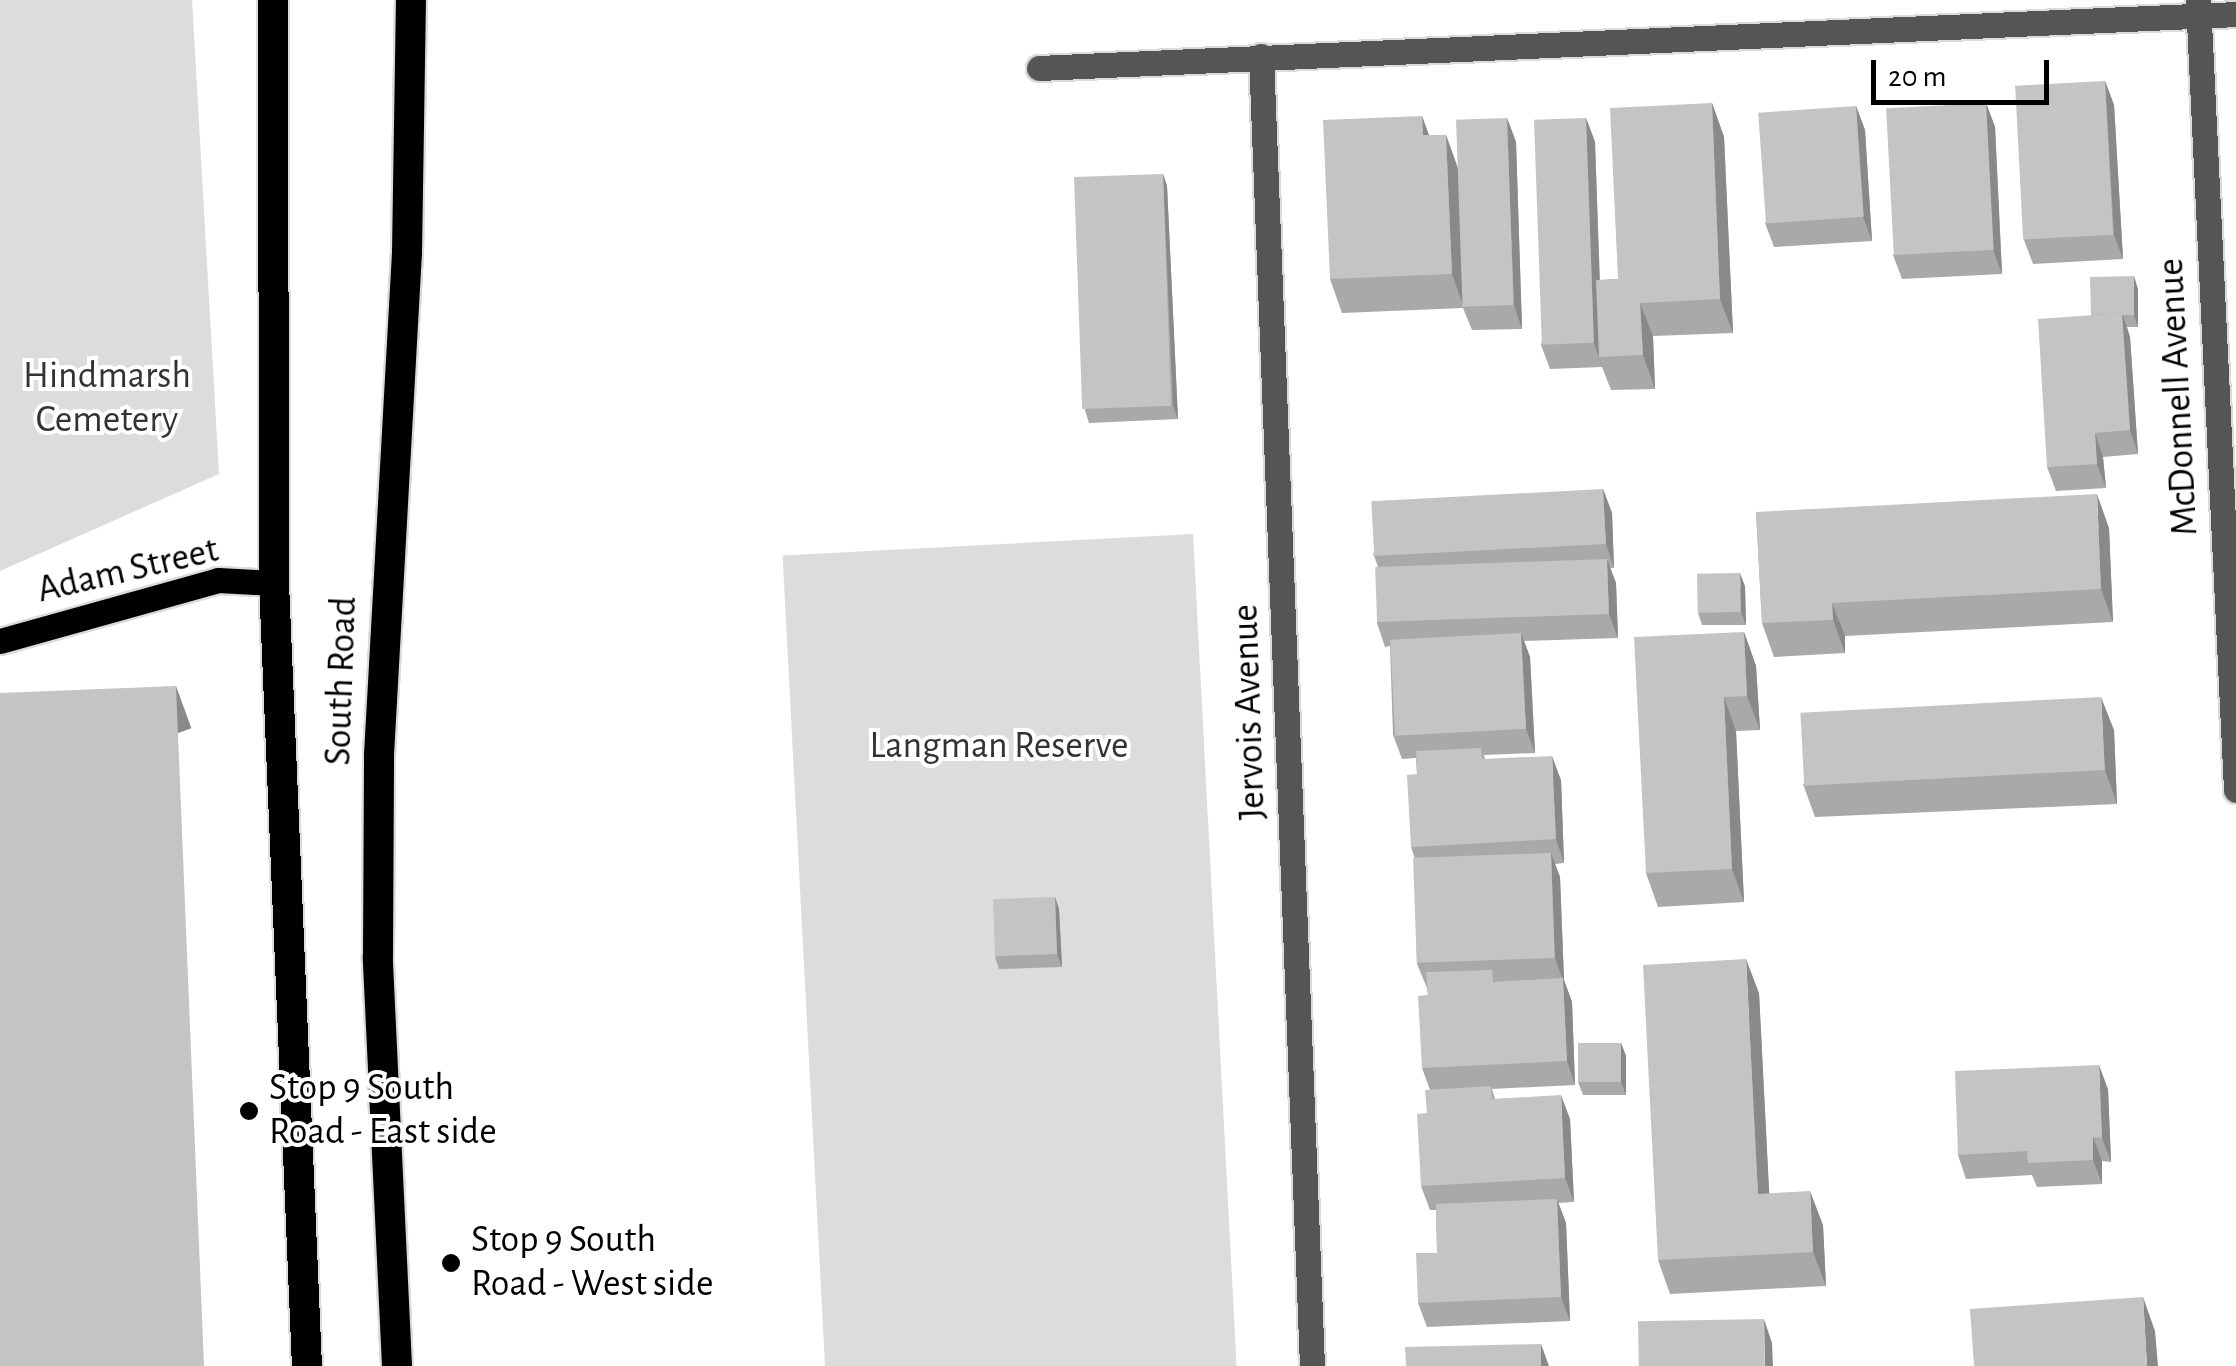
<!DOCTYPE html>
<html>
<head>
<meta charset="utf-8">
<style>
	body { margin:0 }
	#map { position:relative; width:2236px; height:1366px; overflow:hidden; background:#fff; font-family:"Alegreya Sans",sans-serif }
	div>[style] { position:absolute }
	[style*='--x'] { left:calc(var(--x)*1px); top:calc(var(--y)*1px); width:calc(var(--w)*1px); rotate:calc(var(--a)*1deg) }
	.green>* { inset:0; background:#dcdcdc; transform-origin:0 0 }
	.roads { filter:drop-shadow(2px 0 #dbdbdb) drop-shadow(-2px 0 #dbdbdb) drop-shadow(0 2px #dbdbdb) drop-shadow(0 -2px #dbdbdb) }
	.minor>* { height:25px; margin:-12.5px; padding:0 12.5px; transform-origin:12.5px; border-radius:12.5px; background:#555 }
	.major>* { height:25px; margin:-12.5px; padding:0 12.5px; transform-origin:12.5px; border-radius:12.5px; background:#000 }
	.highway>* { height:30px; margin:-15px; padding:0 15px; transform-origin:15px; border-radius:15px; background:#000 }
	.wall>* { inset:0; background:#a9a9a9 }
	.shaded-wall>* { inset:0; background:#898989; transform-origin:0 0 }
	.building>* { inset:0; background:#c4c4c4; transform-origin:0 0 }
	.dots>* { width:28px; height:28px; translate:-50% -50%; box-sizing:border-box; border:5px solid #fff; border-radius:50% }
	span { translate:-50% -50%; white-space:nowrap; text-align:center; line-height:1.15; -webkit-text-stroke:8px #fff; paint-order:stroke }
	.park-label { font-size:38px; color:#333 }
	.street-label { font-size:38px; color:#000 }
	.poi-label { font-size:38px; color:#000 }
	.left { translate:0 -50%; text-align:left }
	.scale { position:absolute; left:1871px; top:60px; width:178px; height:45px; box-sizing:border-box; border:5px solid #000; border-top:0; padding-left:12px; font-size:30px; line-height:35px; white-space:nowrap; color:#000; -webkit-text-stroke:8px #fff; paint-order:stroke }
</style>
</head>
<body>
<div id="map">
	<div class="green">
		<div style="clip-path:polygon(0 0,192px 0,219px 474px,0 571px)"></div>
		<div style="left:1193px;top:534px;width:833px;height:411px;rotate:87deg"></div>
	</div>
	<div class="roads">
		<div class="minor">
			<div style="--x:2198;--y:1;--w:790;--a:87.24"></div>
			<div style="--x:1261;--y:56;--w:1311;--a:87.77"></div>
			<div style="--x:1039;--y:68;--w:1198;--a:-2.58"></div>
		</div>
		<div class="major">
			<div style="--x:0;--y:641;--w:226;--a:-15.6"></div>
			<div style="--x:218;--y:580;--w:56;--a:3.1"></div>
		</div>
		<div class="highway">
			<div style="--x:273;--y:0;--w:583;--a:89.9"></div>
			<div style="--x:274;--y:583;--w:784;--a:87.59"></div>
			<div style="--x:397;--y:1366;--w:410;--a:-92.7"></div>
			<div style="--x:378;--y:956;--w:201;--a:-89.7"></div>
			<div style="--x:379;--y:755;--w:503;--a:-86.81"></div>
			<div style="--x:407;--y:253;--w:253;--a:-89.1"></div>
		</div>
	</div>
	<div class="wall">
		<div style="clip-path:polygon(2105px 81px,2114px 105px,2123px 259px,2033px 264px,2024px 240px)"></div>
		<div style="clip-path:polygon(1712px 103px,1724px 137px,1733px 333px,1653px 336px,1655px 389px,1611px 390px,1602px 367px,1550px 369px,1541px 345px,1586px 118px,1595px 142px,1600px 280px,1618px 279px)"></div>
		<div style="clip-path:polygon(1986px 103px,1995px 127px,2002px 274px,1902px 279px,1893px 255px)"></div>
		<div style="clip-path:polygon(1856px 106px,1865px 130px,1872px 241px,1774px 247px,1765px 223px)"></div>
		<div style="clip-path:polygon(1422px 116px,1429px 135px,1446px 135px,1458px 168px,1507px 118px,1516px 142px,1522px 329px,1472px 330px,1463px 308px,1342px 313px,1330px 279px)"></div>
		<div style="clip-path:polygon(1163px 174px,1167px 186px,1178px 419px,1089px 423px,1085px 410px)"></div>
		<div style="clip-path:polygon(2138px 289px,2138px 327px,2127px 327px,2130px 337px,2138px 454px,2103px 457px,2106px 488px,2056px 491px,2047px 467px,2091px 315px)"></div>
		<div style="clip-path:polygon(1603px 489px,1612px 513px,1614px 568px,1610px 568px,1616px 583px,1618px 638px,1524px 641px,1530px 657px,1535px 753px,1484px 755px,1485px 759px,1561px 780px,1564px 863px,1555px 864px,1560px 877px,1564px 980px,1572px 1002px,1575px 1085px,1492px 1089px,1495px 1099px,1570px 1119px,1574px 1202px,1558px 1203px,1566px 1223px,1570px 1321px,1427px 1327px,1418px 1303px,1437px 1253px,1436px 1210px,1430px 1210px,1421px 1186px,1430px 1090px,1422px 1068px,1428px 995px,1427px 988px,1417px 964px,1415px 859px,1411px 847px,1417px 774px,1416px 758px,1402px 759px,1393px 735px,1390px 646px,1385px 647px,1377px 623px,1378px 567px,1373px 553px)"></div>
		<div style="clip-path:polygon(1756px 512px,2109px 528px,2113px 622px,1845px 636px,1845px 653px,1774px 657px,1762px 623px)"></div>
		<div style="clip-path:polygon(1745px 586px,1746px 625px,1702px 625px,1698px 613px)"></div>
		<div style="clip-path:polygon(1744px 632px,1756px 666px,1760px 730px,1736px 731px,1744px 902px,1658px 907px,1646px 873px)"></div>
		<div style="clip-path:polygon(2114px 730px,2117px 804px,1815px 817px,1803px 784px)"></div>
		<div style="clip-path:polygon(1055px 897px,1059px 909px,1062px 967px,999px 969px,995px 957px)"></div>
		<div style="clip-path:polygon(1759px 993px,1769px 1193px,1823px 1225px,1826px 1286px,1670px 1294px,1658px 1260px)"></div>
		<div style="clip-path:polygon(1621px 1043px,1626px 1056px,1626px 1095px,1583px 1095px,1578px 1082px)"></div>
		<div style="clip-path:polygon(2108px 1089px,2111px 1162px,2102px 1161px,2102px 1184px,2037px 1187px,2032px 1175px,1966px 1179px,1958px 1155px)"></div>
	</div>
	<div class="shaded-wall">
		<div style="clip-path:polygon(2105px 81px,2114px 105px,2123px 259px,2114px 235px)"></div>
		<div style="clip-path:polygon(1712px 103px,1724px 137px,1733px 333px,1720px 299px)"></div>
		<div style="clip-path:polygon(1986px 103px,1995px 127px,2002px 274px,1993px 250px)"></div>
		<div style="clip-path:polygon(1856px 106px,1865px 130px,1872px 241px,1863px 217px)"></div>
		<div style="clip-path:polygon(1422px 116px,1434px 150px,1423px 135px)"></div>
		<div style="clip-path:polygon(1507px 118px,1516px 142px,1522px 329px,1514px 305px)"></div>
		<div style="clip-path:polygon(1586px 118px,1595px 142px,1602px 357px,1599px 357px,1602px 367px,1594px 343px)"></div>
		<div style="clip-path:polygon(1446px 135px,1458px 169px,1464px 308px,1452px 274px)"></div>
		<div style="clip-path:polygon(1163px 174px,1167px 186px,1178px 419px,1173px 406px)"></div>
		<div style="clip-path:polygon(2134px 276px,2138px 289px,2138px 327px,2134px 315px)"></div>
		<div style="clip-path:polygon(1640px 303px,1653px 336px,1655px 389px,1643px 355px)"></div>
		<div style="clip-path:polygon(2122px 313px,2130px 337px,2138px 454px,2130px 430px)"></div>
		<div style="clip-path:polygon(2095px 433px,2103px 457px,2106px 488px,2097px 464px)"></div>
		<div style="clip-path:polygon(1603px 489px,1612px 513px,1614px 568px,1606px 544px)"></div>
		<div style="clip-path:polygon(2097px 494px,2109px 528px,2113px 622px,2101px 589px)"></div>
		<div style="clip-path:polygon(1607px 559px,1616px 583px,1618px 638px,1609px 614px)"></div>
		<div style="clip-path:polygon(1740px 573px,1745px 586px,1746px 625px,1741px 612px)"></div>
		<div style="clip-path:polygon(1832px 603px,1845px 636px,1845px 653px,1833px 620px)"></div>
		<div style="clip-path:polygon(1744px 632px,1756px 666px,1760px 730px,1747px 696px)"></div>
		<div style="clip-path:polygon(1521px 633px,1530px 657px,1535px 753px,1526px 729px)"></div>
		<div style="left:176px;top:686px;width:45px;height:681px;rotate:70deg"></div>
		<div style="clip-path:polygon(1724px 697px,1736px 731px,1744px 902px,1732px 869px)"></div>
		<div style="clip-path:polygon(2101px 697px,2114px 730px,2117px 804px,2105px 770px)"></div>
		<div style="clip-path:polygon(1552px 756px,1561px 780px,1564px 863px,1556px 839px)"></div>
		<div style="clip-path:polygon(1551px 853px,1560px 877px,1564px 980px,1572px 1002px,1575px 1085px,1567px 1061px,1563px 981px,1555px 958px)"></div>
		<div style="clip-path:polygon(1055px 897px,1059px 909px,1062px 967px,1057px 954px)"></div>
		<div style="clip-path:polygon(1746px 959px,1759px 993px,1771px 1228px,1758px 1194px)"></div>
		<div style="clip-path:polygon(1621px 1043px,1626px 1056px,1626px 1095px,1621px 1082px)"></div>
		<div style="clip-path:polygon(2099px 1065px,2108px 1089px,2111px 1162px,2102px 1138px)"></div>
		<div style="clip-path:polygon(1561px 1095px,1570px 1119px,1574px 1202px,1565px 1178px)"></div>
		<div style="clip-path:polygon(2093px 1137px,2102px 1161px,2102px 1184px,2093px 1160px)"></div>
		<div style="clip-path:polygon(1810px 1191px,1823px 1225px,1826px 1286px,1813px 1252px)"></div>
		<div style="clip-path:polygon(1557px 1199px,1566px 1223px,1570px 1321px,1561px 1297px)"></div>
		<div style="clip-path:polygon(2143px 1297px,2155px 1331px,2158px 1366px,2147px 1366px)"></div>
		<div style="clip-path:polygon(1764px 1319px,1772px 1343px,1773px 1366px,1765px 1366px)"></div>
		<div style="clip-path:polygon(1541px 1344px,1549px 1366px,1541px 1366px)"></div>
	</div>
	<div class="building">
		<div style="left:2105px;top:81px;width:154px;height:90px;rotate:87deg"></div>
		<div style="clip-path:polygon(1712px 103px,1720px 299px,1640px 303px,1643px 355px,1599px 357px,1596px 280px,1618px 279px,1610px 108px)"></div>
		<div style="left:1986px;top:103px;width:147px;height:100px;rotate:87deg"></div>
		<div style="left:1856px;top:106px;width:111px;height:98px;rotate:86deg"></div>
		<div style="clip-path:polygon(1422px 116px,1423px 135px,1446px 135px,1452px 274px,1330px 279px,1323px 120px)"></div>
		<div style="left:1507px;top:118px;width:187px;height:51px;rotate:88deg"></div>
		<div style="left:1586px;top:118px;width:225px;height:52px;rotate:88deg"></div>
		<div style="left:1163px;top:174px;width:232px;height:89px;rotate:88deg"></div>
		<div style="clip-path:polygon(2134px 276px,2134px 315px,2122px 315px,2122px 313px,2091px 315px,2090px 277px)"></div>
		<div style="clip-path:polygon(2122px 313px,2130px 430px,2095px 433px,2097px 464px,2047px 467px,2038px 319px)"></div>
		<div style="left:1603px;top:489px;width:55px;height:232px;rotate:87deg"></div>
		<div style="clip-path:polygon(2097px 494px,2101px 589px,1832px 603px,1833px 620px,1762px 623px,1756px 512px)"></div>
		<div style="left:1607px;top:559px;width:55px;height:232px;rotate:88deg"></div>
		<div style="left:1740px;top:573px;width:39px;height:43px;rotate:89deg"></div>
		<div style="clip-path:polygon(1744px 632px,1747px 696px,1724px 697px,1732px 869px,1646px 873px,1634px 637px)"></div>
		<div style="left:1521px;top:633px;width:96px;height:131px;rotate:87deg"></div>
		<div style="clip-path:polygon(176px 686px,204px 1366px,0 1366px,0 693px)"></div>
		<div style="left:2101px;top:697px;width:73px;height:301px;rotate:87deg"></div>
		<div style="clip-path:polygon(1481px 748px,1482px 759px,1552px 756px,1556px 839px,1411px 847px,1407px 775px,1417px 774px,1416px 751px)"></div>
		<div style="left:1551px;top:853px;width:105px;height:138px;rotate:88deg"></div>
		<div style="left:1055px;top:897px;width:57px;height:62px;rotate:88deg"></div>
		<div style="clip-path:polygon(1746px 959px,1758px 1194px,1810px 1191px,1813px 1252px,1658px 1260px,1643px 965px)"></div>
		<div style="clip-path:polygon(1492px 970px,1493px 982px,1563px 978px,1567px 1061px,1422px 1068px,1418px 996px,1428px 995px,1426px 972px)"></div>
		<div style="left:1621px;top:1043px;width:39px;height:43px;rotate:90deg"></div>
		<div style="clip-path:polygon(2099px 1065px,2102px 1138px,2093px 1137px,2093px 1160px,2028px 1163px,2027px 1151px,1958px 1155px,1955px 1071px)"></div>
		<div style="clip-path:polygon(1491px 1086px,1492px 1099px,1561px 1095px,1565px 1178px,1421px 1186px,1417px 1114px,1427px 1113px,1425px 1090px)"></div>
		<div style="clip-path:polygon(1557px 1199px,1561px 1297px,1418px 1303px,1416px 1253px,1437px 1253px,1436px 1204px)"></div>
		<div style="clip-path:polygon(2143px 1297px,2147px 1366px,1974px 1366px,1970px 1309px)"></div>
		<div style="left:1764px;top:1319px;width:47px;height:126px;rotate:89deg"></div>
		<div style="clip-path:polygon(1541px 1344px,1541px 1366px,1406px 1366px,1405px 1347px)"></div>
	</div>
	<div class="dots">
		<div style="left:249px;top:1111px;background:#000"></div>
		<div style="left:451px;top:1263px;background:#000"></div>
	</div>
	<div class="park-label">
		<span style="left:107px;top:399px">Hindmarsh<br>Cemetery</span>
		<span style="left:999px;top:747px">Langman Reserve</span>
	</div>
	<div class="street-label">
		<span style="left:2179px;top:397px;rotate:-93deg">McDonnell Avenue</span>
		<span style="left:128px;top:571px;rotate:-13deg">Adam Street</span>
		<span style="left:342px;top:681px;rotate:-88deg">South Road</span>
		<span style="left:1250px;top:712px;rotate:-92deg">Jervois Avenue</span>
	</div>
	<div class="poi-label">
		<span class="left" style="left:269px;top:1111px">Stop 9 South<br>Road - East side</span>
		<span class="left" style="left:471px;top:1263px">Stop 9 South<br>Road - West side</span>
	</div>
	<div class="scale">20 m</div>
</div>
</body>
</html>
